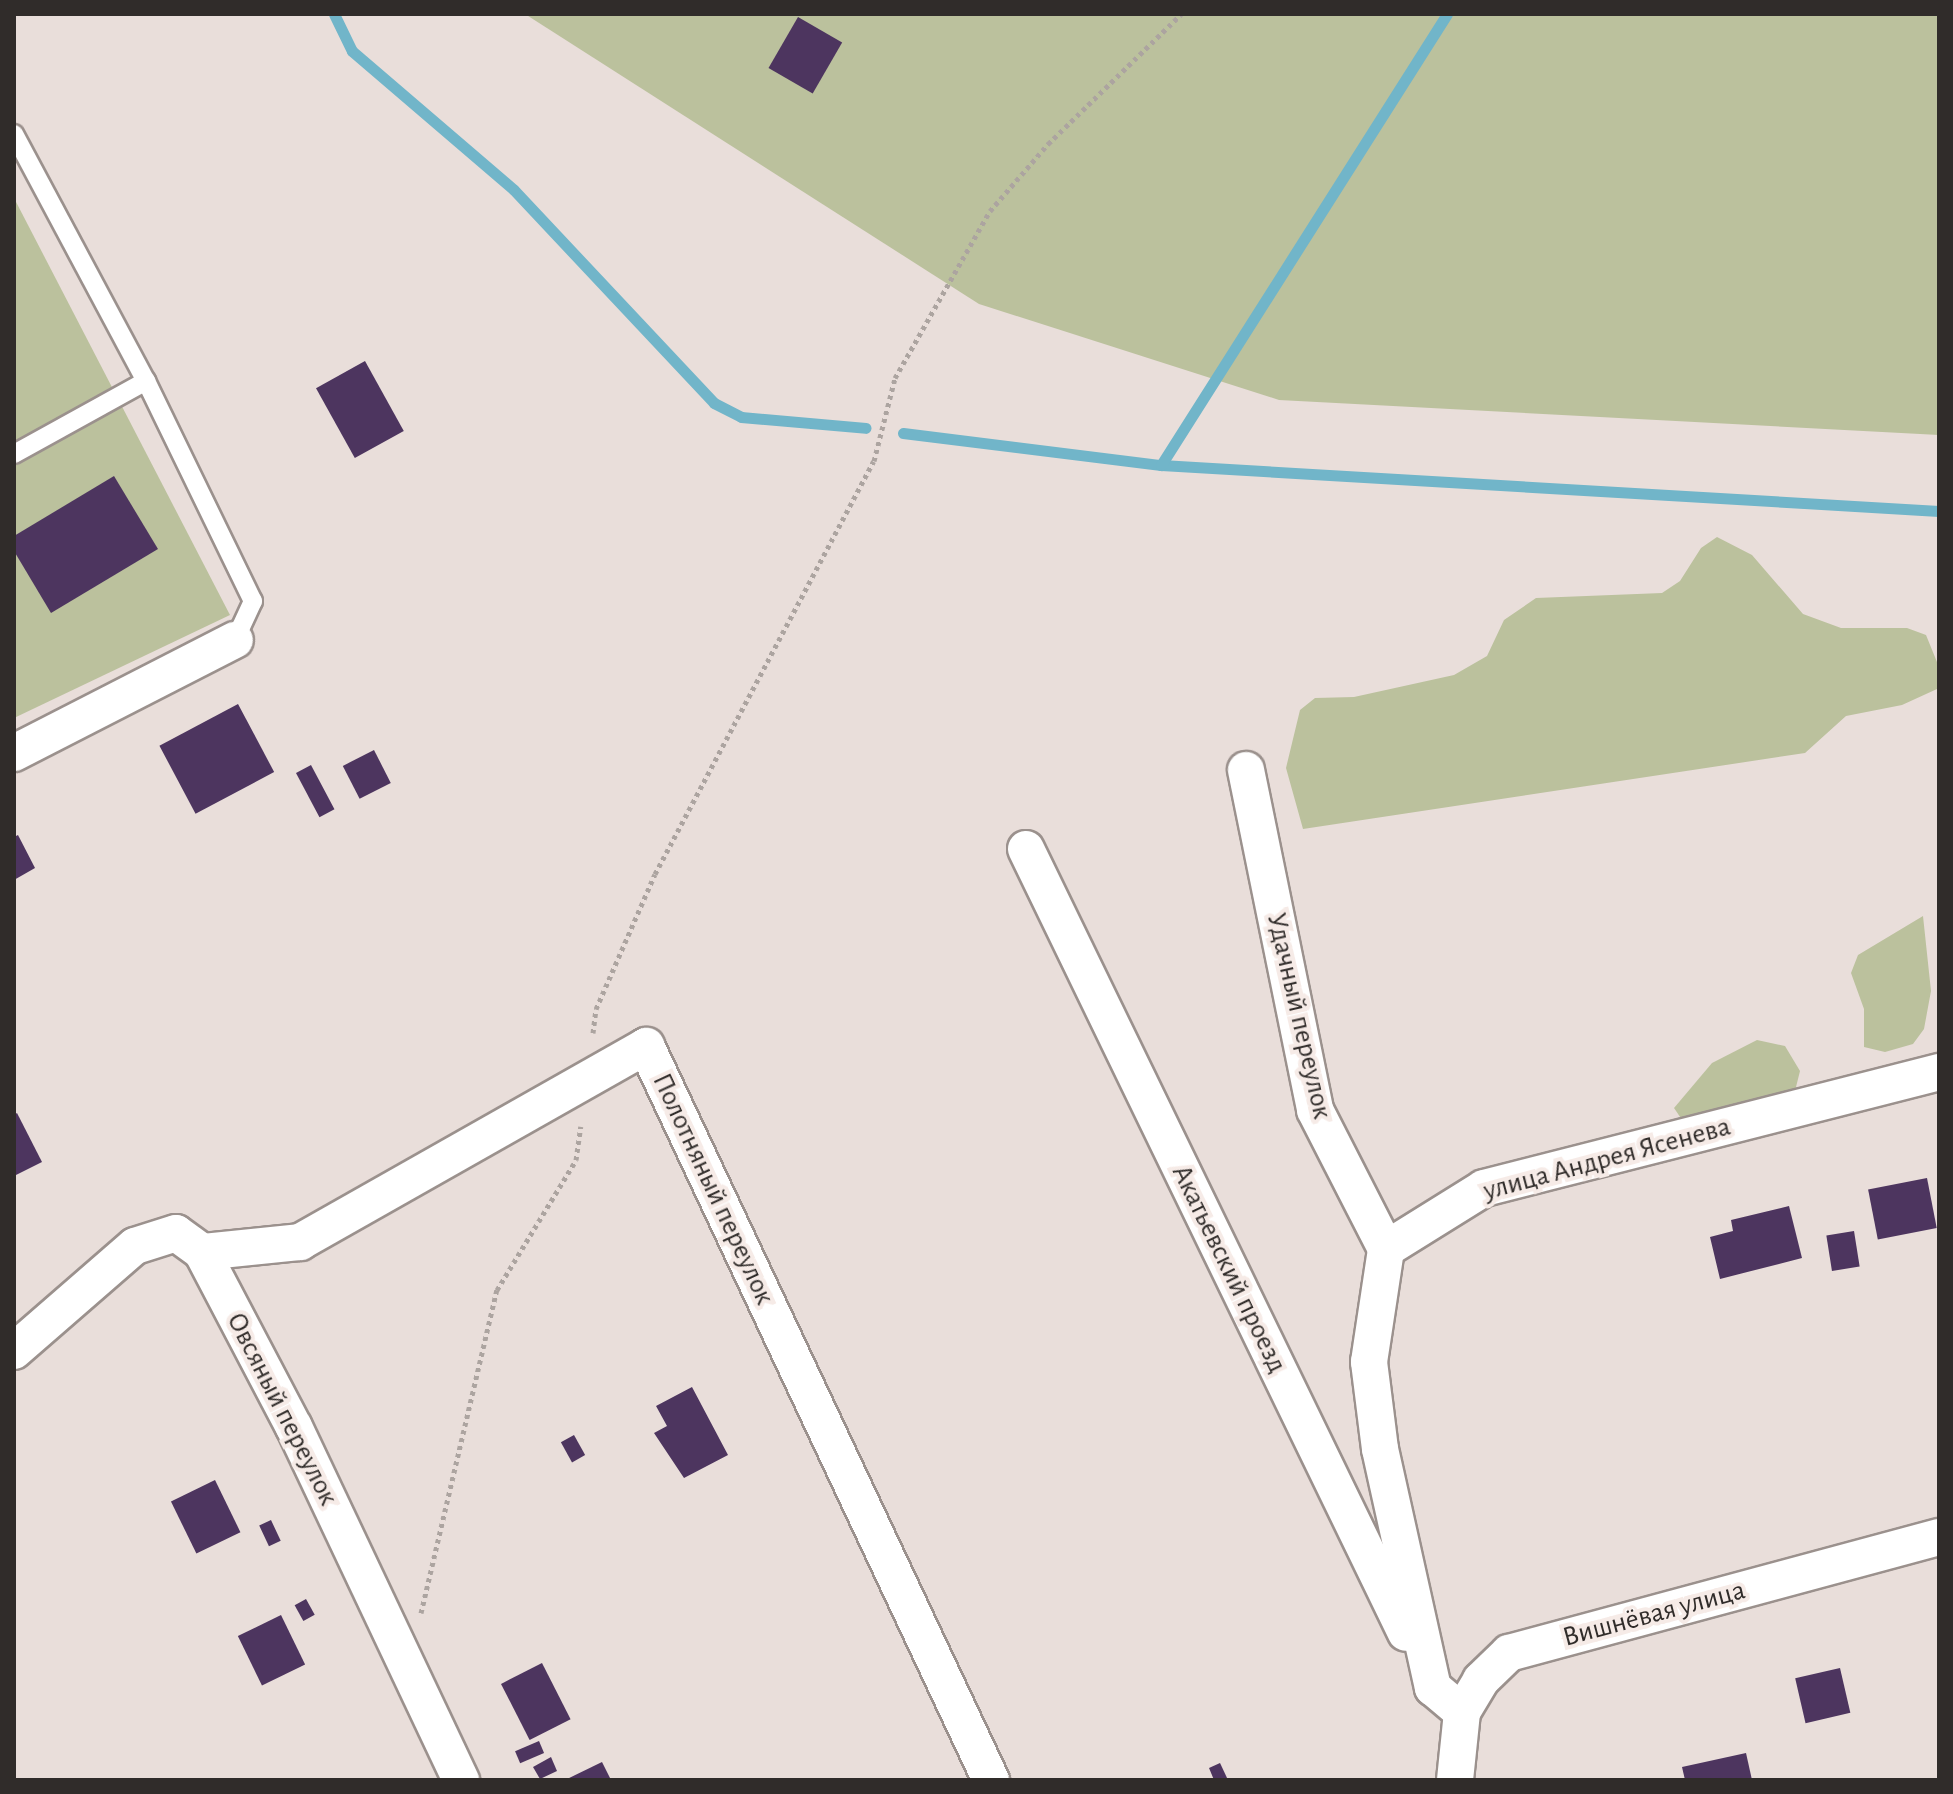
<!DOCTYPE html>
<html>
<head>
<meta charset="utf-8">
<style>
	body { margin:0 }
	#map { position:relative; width:1953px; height:1794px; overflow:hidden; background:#e9deda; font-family:"Alegreya Sans",sans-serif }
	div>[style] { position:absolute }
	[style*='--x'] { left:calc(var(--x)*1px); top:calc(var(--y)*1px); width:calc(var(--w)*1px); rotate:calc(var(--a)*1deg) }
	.green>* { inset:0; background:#bbc19d }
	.stream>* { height:11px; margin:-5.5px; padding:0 5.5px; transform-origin:5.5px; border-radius:5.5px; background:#71b5c9 }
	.building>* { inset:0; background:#4d355f; transform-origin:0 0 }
	.path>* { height:5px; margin-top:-2.5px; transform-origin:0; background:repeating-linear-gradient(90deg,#aca4a0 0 4px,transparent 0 8px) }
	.roads { filter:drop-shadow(2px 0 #9b918d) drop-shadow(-2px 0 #9b918d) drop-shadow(0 2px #9b918d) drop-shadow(0 -2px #9b918d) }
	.service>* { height:18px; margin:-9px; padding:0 9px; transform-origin:9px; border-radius:9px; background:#fff }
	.minor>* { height:36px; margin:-18px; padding:0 18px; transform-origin:18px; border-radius:18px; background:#fff }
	span { translate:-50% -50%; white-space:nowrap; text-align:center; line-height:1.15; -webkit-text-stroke:8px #f6ebe7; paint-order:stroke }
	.street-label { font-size:28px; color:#302c2a }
	.frame { position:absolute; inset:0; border:16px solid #302c2a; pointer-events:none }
</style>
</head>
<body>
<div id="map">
	<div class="green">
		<div style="clip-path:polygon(525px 14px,1939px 14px,1939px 435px,1279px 400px,979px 304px)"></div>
		<div style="clip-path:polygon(14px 198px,230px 615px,14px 718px)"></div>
		<div style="clip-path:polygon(1717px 537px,1752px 555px,1803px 614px,1841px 628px,1907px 628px,1926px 635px,1939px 667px,1937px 689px,1902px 705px,1846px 716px,1805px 753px,1303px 829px,1286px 768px,1300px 710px,1315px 698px,1354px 697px,1454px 675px,1487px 656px,1504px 620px,1536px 598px,1662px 593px,1680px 581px,1701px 548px)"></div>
		<div style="clip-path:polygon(1923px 916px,1931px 991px,1924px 1029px,1913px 1044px,1885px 1052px,1864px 1047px,1864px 1009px,1851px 973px,1858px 955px)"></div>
		<div style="clip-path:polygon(1757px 1040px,1785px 1046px,1800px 1071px,1795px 1091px,1689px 1130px,1674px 1108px,1712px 1063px)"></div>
	</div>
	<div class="stream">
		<div style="--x:334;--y:14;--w:41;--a:64.1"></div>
		<div style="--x:352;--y:51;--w:213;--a:40.6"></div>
		<div style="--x:514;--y:190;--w:292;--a:46.8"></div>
		<div style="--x:714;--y:403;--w:30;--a:27"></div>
		<div style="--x:741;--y:417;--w:125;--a:5"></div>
		<div style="--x:903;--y:433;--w:260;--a:7.1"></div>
		<div style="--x:1161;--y:465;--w:779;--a:3.38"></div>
		<div style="--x:1161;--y:465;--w:534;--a:-57.62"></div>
	</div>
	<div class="building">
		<div style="left:798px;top:17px;width:51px;height:59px;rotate:30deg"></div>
		<div style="left:365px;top:361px;width:80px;height:56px;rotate:61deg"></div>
		<div style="clip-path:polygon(114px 476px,158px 549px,51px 613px,14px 551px,14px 536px)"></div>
		<div style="left:238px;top:704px;width:77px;height:89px;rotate:62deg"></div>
		<div style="left:374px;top:750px;width:37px;height:35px;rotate:63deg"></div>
		<div style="left:311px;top:765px;width:50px;height:17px;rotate:62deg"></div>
		<div style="clip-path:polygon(18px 835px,35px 868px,14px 880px,14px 837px)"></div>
		<div style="clip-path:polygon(17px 1113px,42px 1162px,14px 1176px,14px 1115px)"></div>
		<div style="left:1927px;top:1178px;width:51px;height:60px;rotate:79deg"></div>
		<div style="clip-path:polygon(1789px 1206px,1802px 1258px,1720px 1279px,1710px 1237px,1733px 1231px,1731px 1220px)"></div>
		<div style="left:1854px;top:1231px;width:36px;height:28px;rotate:81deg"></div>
		<div style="clip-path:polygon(692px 1387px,728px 1455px,684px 1478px,654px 1433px,667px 1426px,656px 1406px)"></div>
		<div style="left:574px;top:1435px;width:23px;height:15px;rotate:61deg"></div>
		<div style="left:215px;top:1480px;width:58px;height:49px;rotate:64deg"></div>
		<div style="left:271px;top:1520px;width:23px;height:13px;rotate:65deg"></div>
		<div style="left:306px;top:1599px;width:18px;height:13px;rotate:61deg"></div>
		<div style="left:281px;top:1615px;width:55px;height:48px;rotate:64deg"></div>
		<div style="left:542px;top:1663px;width:63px;height:46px;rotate:63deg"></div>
		<div style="left:1840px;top:1668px;width:46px;height:46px;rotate:77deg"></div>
		<div style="left:539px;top:1741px;width:13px;height:26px;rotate:67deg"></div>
		<div style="clip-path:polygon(1746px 1753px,1752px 1780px,1685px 1780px,1682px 1767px)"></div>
		<div style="clip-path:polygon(551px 1757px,557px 1771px,540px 1779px,533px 1767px)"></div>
		<div style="clip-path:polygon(602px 1762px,611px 1780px,565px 1780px)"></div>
		<div style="clip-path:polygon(1220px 1763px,1228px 1780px,1214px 1780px,1209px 1768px)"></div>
	</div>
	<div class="path">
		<div style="--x:593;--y:1033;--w:24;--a:-83"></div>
		<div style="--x:596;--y:1009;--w:147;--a:-66.4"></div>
		<div style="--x:655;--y:874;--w:467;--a:-62.1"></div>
		<div style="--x:874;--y:461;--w:86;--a:-75.8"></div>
		<div style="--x:895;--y:378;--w:192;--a:-60.4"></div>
		<div style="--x:990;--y:211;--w:89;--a:-49.1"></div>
		<div style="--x:1048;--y:144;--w:186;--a:-44.3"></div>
		<div style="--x:421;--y:1613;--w:332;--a:-76.8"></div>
		<div style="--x:497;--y:1290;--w:152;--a:-58.7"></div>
		<div style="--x:576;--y:1160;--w:34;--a:-82"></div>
	</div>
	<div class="roads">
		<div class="service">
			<div style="--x:14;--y:134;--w:280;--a:61.9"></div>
			<div style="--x:146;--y:381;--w:245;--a:64.1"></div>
			<div style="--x:253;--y:601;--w:43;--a:114.8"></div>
			<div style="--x:14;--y:454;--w:151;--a:-28.9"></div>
		</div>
		<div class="minor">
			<div style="--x:14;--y:753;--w:248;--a:-27.1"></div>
			<div style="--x:1246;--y:770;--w:347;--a:78.5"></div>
			<div style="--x:1315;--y:1110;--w:156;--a:62.9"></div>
			<div style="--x:1026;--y:849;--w:871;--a:64.14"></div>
			<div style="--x:202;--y:1252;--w:99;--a:-5.8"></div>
			<div style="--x:300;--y:1242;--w:398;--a:-29.5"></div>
			<div style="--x:646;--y:1046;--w:811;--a:64.83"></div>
			<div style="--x:14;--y:1351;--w:160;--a:-41"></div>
			<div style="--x:135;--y:1246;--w:43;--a:-17.6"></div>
			<div style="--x:176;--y:1233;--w:32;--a:36"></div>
			<div style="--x:202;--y:1252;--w:198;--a:62.3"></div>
			<div style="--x:294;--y:1427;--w:391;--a:64.7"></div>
			<div style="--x:1462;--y:1712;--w:38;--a:-140"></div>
			<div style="--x:1433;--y:1688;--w:245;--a:-102.5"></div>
			<div style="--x:1380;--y:1449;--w:88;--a:-97.2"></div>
			<div style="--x:1369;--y:1362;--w:114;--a:-81.4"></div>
			<div style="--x:1386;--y:1249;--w:115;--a:-31.9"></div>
			<div style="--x:1484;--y:1188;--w:470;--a:-14.3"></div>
			<div style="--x:1455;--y:1780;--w:68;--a:-84.1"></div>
			<div style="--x:1462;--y:1712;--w:37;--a:-59"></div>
			<div style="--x:1481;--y:1680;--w:39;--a:-44"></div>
			<div style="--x:1509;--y:1653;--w:445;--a:-15.1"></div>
		</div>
	</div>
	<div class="street-label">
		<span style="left:1299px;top:1016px;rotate:77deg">Удачный переулок</span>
		<span style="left:1607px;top:1159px;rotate:-15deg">улица Андрея Ясенева</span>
		<span style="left:713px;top:1189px;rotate:65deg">Полотняный переулок</span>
		<span style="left:1229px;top:1269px;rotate:64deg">Акатьевский проезд</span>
		<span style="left:282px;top:1409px;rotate:63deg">Овсяный переулок</span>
		<span style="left:1654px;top:1614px;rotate:-15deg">Вишнёвая улица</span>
	</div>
	<div class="frame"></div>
</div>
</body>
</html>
